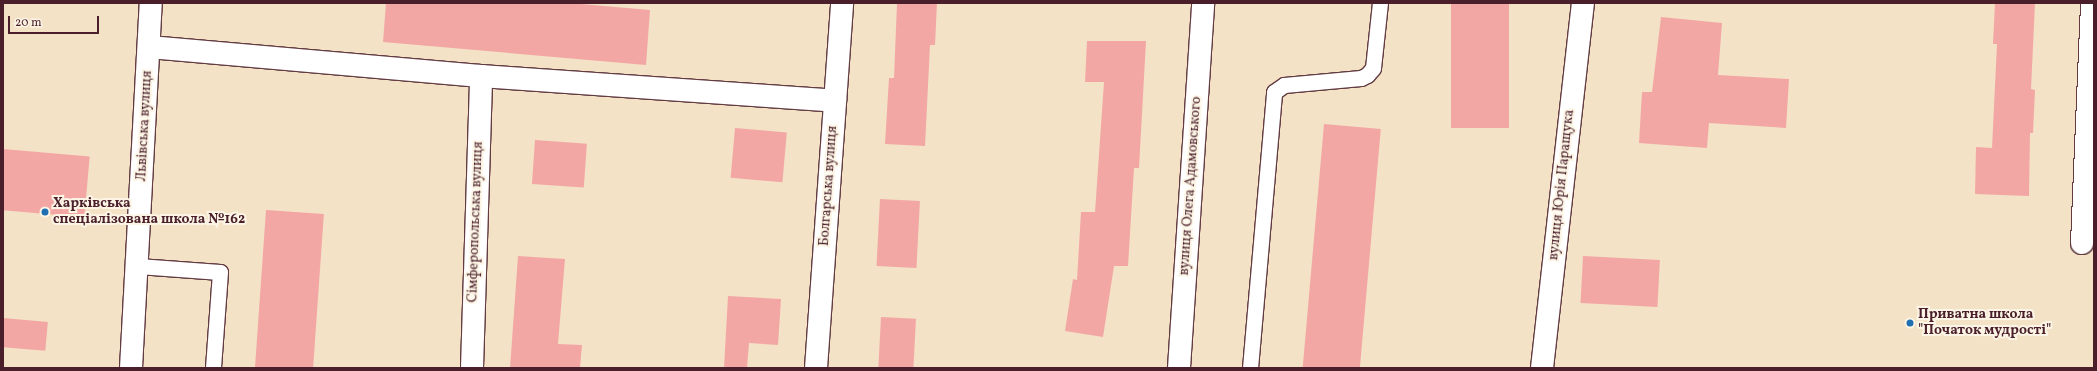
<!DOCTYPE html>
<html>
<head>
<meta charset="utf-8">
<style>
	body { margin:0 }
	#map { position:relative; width:2097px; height:371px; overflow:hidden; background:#f3e2c6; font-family:Vollkorn,serif }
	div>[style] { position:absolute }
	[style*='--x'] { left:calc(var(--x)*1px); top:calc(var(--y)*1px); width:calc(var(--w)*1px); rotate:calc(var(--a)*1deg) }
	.building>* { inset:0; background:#f3a7a4; transform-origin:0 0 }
	.roads { filter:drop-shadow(1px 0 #633c42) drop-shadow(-1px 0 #633c42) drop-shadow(0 1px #633c42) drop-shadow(0 -1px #633c42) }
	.service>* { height:15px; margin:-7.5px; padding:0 7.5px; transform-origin:7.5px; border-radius:7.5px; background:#fff }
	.minor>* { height:22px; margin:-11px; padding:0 11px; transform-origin:11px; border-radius:11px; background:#fff }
	.dots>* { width:11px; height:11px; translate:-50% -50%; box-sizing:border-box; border:2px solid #fcf5e5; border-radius:50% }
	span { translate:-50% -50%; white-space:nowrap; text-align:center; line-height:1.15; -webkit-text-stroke:4px #fcf5e5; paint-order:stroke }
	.street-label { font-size:14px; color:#4a1f2b }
	.poi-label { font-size:14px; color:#4a1f2b; font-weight:700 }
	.left { translate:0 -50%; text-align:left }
	.frame { position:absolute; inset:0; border:4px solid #4a1f2b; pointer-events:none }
	.scale { position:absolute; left:8px; top:16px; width:91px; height:18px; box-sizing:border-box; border:2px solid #4a1f2b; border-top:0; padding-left:5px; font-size:12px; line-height:14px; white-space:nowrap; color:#4a1f2b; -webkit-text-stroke:3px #fcf5e5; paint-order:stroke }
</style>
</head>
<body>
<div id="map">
	<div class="building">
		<div style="clip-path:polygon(386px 3px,570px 3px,650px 10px,646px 65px,383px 42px)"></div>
		<div style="clip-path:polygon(897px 3px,937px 3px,935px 45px,930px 45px,925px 146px,885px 144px,889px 78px,894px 78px)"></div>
		<div style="left:1451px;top:3px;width:58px;height:125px"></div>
		<div style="clip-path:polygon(1995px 3px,2035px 3px,2031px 89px,2035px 90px,2033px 133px,2030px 133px,2029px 196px,1975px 194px,1976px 147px,1992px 148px,1997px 44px,1993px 44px)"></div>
		<div style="clip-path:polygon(1661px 17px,1722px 23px,1718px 75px,1789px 79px,1786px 128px,1709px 123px,1707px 148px,1639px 143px,1642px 92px,1652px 92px)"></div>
		<div style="clip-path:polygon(1087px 41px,1146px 41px,1139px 168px,1134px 168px,1128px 266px,1114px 266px,1103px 337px,1065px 331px,1073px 279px,1077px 280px,1081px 212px,1095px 212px,1104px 82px,1085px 82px)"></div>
		<div style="left:1324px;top:124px;width:57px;height:245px;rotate:5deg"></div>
		<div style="left:735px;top:128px;width:52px;height:50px;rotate:5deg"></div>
		<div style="left:535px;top:140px;width:52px;height:44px;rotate:4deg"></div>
		<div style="left:3px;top:149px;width:87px;height:61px;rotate:5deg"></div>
		<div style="left:880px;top:199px;width:40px;height:67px;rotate:3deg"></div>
		<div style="left:266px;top:210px;width:58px;height:158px;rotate:4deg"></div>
		<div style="clip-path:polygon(518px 256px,565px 259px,558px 344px,582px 345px,580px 368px,510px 368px)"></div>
		<div style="left:1583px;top:256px;width:77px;height:47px;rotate:3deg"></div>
		<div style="clip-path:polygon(728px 296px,781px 299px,778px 345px,749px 343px,747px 368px,724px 368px)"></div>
		<div style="left:881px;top:317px;width:35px;height:51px;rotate:3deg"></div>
		<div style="left:3px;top:318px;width:45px;height:29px;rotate:5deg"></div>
	</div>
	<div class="roads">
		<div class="service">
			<div style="--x:138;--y:266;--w:82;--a:4.2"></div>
			<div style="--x:220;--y:272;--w:96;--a:94.2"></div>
			<div style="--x:1250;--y:368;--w:277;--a:-85"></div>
			<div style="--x:1274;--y:92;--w:12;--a:-35"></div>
			<div style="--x:1284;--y:85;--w:77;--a:-5.2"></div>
			<div style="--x:1361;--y:78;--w:7;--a:-27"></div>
			<div style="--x:1367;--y:75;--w:9;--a:-49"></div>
			<div style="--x:1373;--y:68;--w:65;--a:-83.9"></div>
		</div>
		<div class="minor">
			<div style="--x:149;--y:47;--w:333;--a:5"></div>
			<div style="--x:481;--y:76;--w:355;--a:4"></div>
			<div style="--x:2082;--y:243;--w:240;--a:-87.6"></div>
			<div style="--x:131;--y:368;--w:366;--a:-86.9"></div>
			<div style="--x:472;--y:368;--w:292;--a:-88.2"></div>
			<div style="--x:816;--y:368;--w:366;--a:-85.9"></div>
			<div style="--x:1179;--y:368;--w:366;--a:-86.2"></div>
			<div style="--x:1542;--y:368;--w:367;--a:-83.6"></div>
		</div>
	</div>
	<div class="dots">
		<div style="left:45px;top:212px;background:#1f6fb2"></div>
		<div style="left:1910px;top:323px;background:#1f6fb2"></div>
	</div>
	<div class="street-label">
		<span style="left:145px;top:126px;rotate:-87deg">Львівська вулиця</span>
		<span style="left:1562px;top:185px;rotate:-84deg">вулиця Юрія Паращука</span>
		<span style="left:829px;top:186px;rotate:-86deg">Болгарська вулиця</span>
		<span style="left:1191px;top:186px;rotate:-86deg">вулиця Олега Адамовського</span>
		<span style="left:476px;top:222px;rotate:-88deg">Сімферопольська вулиця</span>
	</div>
	<div class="poi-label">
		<span class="left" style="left:53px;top:212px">Харківська<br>спеціалізована школа №162</span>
		<span class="left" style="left:1918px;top:323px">Приватна школа<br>"Початок мудрості"</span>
	</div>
	<div class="frame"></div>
	<div class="scale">20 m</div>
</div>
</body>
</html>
